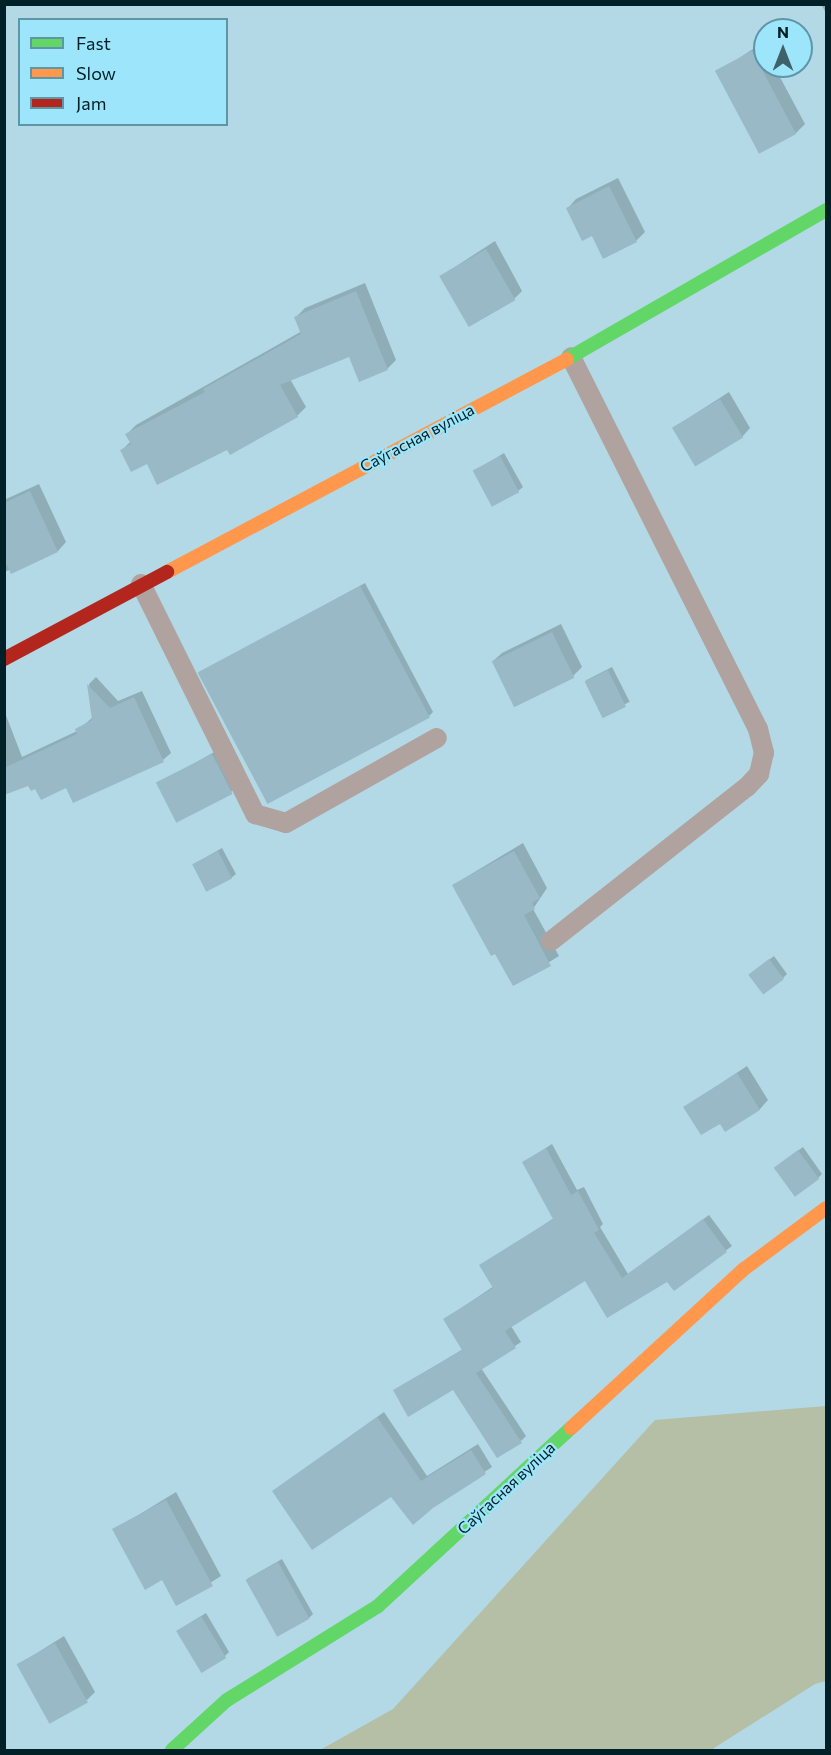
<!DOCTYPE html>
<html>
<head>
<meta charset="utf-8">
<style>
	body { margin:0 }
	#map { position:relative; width:831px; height:1755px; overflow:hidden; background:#b2d9e5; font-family:Commissioner,sans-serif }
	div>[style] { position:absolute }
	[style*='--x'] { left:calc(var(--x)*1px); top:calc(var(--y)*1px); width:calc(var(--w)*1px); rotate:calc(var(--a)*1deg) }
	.green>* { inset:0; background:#b4bfa5 }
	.shadow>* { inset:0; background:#0003; transform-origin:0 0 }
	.building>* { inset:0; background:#9ab9c7; transform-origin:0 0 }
	.lane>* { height:20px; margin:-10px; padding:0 10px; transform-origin:10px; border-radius:10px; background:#b0a39f }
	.fast>* { height:14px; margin:-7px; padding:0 7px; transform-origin:7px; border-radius:7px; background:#63d668 }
	.slow>* { height:14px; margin:-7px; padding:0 7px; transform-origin:7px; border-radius:7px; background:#ff974d }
	.jam>* { height:14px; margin:-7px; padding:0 7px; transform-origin:7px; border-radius:7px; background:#b3261e }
	span { translate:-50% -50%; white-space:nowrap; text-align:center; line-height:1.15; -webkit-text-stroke:4.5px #9de5fa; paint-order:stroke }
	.street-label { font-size:16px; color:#012028 }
	.frame { position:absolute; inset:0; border:6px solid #012028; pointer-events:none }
	.legend { position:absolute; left:18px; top:18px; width:210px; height:108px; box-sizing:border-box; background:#9de5fa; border:2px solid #5f96a6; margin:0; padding:8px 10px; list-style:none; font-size:18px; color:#012028 }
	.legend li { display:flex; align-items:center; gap:12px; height:30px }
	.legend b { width:30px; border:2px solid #5f96a6 }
	.north { position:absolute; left:753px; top:18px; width:60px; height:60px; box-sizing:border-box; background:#9de5fa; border:2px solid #5f96a6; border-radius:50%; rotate:0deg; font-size:16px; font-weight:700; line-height:24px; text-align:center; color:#012028 }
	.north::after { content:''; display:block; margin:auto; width:21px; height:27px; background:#3f616a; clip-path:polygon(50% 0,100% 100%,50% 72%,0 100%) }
</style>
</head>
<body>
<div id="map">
	<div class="green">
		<div style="clip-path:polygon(826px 1406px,826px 1681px,815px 1684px,711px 1750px,320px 1750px,393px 1709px,655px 1420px)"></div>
	</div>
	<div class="shadow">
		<div style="clip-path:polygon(821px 4px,826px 4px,826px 13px)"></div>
		<div style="clip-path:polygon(762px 43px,765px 66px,774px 66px,805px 124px,796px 133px,718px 72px)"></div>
		<div style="clip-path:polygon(618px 178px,645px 232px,636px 241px,593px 234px,568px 208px,576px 199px)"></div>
		<div style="clip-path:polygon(495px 241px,522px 291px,514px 299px,441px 276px)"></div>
		<div style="clip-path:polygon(365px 283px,396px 360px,387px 369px,350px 355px,290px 379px,306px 407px,297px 416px,228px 448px,148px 462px,122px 450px,131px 441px,127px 434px,136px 425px,302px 331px,296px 317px,305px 308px)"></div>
		<div style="clip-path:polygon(729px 392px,750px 428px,742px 437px,673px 428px)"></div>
		<div style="clip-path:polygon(504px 453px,523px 487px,518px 491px,475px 471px)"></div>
		<div style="clip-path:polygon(39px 484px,66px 542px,58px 551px,4px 572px,4px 500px)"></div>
		<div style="clip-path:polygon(365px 583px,433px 712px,429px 716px,200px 673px)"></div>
		<div style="clip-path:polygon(561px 624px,582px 667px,573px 676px,493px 661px,502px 653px)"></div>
		<div style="left:612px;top:667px;width:39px;height:29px;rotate:63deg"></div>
		<div style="clip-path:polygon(96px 677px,118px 701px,142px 691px,171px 753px,163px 760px,67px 786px,29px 784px,4px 793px,4px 710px,22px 757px,77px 731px,93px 717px,89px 684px)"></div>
		<div style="clip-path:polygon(216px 751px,235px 788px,231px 792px,158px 784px)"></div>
		<div style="clip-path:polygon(523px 843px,547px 888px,533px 909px,559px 956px,514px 984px,453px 885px)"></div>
		<div style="clip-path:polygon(222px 848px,236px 874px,231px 878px,194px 864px)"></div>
		<div style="clip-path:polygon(774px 956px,787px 974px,783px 978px,754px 971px)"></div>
		<div style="clip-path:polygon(747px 1066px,768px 1100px,760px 1109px,726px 1130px,721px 1122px,685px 1107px)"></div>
		<div style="clip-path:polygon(552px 1144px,577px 1190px,584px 1187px,603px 1224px,600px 1227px,628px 1274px,709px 1215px,732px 1246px,674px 1289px,668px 1280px,586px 1279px,511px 1326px,521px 1342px,481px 1368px,526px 1436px,521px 1441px,453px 1388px,394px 1391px,463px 1349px,445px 1319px,494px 1286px,481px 1266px,554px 1218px,524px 1162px)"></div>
		<div style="clip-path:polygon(803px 1147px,822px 1174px,818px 1178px,780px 1164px)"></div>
		<div style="clip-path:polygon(384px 1412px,427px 1476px,478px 1444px,492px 1467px,432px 1506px,392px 1495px,274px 1491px)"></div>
		<div style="clip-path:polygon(176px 1492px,221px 1576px,177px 1604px,163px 1578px,114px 1530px)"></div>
		<div style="clip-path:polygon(282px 1559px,313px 1614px,309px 1618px,247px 1579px)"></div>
		<div style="clip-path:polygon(206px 1613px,229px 1652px,225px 1656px,177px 1631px)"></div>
		<div style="clip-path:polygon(64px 1636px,95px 1692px,87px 1700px,18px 1665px)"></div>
	</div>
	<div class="building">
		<div style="left:752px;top:51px;width:94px;height:42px;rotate:62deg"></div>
		<div style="clip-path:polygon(609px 186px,637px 242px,603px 259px,592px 236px,582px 241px,566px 208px)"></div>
		<div style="left:486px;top:249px;width:59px;height:54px;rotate:60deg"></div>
		<div style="clip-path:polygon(356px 291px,388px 370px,359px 382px,349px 357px,280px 385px,298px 417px,230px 455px,227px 450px,157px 485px,147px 464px,131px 472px,120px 450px,131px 444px,125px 434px,205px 392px,203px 389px,301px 334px,294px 317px)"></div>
		<div style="left:720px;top:399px;width:45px;height:56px;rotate:59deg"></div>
		<div style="left:500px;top:456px;width:41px;height:31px;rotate:62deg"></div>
		<div style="clip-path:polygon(30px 491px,58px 552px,11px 574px,4px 559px,4px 503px)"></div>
		<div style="left:360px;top:586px;width:149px;height:184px;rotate:62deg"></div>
		<div style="left:552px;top:632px;width:51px;height:67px;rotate:64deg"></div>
		<div style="left:608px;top:670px;width:41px;height:26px;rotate:64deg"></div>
		<div style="clip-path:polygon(87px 684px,110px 708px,134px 697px,164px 762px,73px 803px,66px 788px,41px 800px,35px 789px,31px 791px,28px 786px,4px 795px,4px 768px,77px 734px,75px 729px,92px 720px)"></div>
		<div style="left:212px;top:754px;width:45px;height:63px;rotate:63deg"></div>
		<div style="left:218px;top:851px;width:31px;height:29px;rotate:63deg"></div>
		<div style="clip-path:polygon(514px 851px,540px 898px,532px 903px,535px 909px,524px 915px,551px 966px,513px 986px,495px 954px,491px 956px,452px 885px)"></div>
		<div style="left:769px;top:959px;width:25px;height:26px;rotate:53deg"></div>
		<div style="clip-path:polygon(737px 1073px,760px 1110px,725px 1132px,720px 1124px,701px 1135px,683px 1107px)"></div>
		<div style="clip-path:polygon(546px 1148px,571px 1195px,578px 1191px,599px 1230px,594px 1233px,622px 1278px,703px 1219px,727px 1252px,674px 1291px,667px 1282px,607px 1318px,585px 1281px,505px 1331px,516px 1348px,476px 1373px,522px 1443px,497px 1458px,453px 1390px,408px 1417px,393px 1390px,462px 1350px,443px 1319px,493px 1288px,479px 1265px,553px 1219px,522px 1162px)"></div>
		<div style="left:798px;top:1150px;width:36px;height:30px;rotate:54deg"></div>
		<div style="clip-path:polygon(377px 1417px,421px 1481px,471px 1450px,486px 1474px,433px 1508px,413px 1525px,391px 1497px,312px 1550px,272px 1491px)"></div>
		<div style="clip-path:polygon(166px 1500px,213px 1586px,176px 1606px,162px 1580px,145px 1590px,112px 1529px)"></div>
		<div style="left:278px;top:1562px;width:65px;height:37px;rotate:61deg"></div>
		<div style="left:201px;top:1616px;width:49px;height:29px;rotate:59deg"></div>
		<div style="left:55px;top:1643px;width:68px;height:44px;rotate:61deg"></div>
	</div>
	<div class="lane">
		<div style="--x:141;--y:584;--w:257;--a:63.6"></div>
		<div style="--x:255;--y:814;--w:32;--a:16"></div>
		<div style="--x:286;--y:823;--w:173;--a:-29.4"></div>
		<div style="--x:551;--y:941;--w:249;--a:-38.2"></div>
		<div style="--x:747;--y:787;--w:18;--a:-47"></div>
		<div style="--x:759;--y:774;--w:22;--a:-77"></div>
		<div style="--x:764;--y:753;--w:25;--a:-104"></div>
		<div style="--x:758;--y:729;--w:416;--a:-116.7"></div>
	</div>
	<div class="fast">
		<div style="--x:567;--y:359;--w:299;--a:-29.9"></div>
		<div style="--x:172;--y:1750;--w:74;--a:-42.3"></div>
		<div style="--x:227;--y:1700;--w:178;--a:-31.9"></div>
		<div style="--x:378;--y:1606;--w:263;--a:-42.7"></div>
	</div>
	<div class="slow">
		<div style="--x:167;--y:572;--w:453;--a:-28"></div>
		<div style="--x:571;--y:1428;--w:235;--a:-42.6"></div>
		<div style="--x:744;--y:1269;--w:102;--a:-36.6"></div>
	</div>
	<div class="jam">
		<div style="--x:4;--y:659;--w:185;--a:-28.1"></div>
	</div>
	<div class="street-label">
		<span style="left:417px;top:438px;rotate:-28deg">Саўгасная вуліца</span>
		<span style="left:506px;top:1488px;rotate:-43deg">Саўгасная вуліца</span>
	</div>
	<div class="frame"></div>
	<ul class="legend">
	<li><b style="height:8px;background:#63d668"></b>Fast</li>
	<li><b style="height:8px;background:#ff974d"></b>Slow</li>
	<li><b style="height:8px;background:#b3261e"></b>Jam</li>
	</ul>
	<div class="north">N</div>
</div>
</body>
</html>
